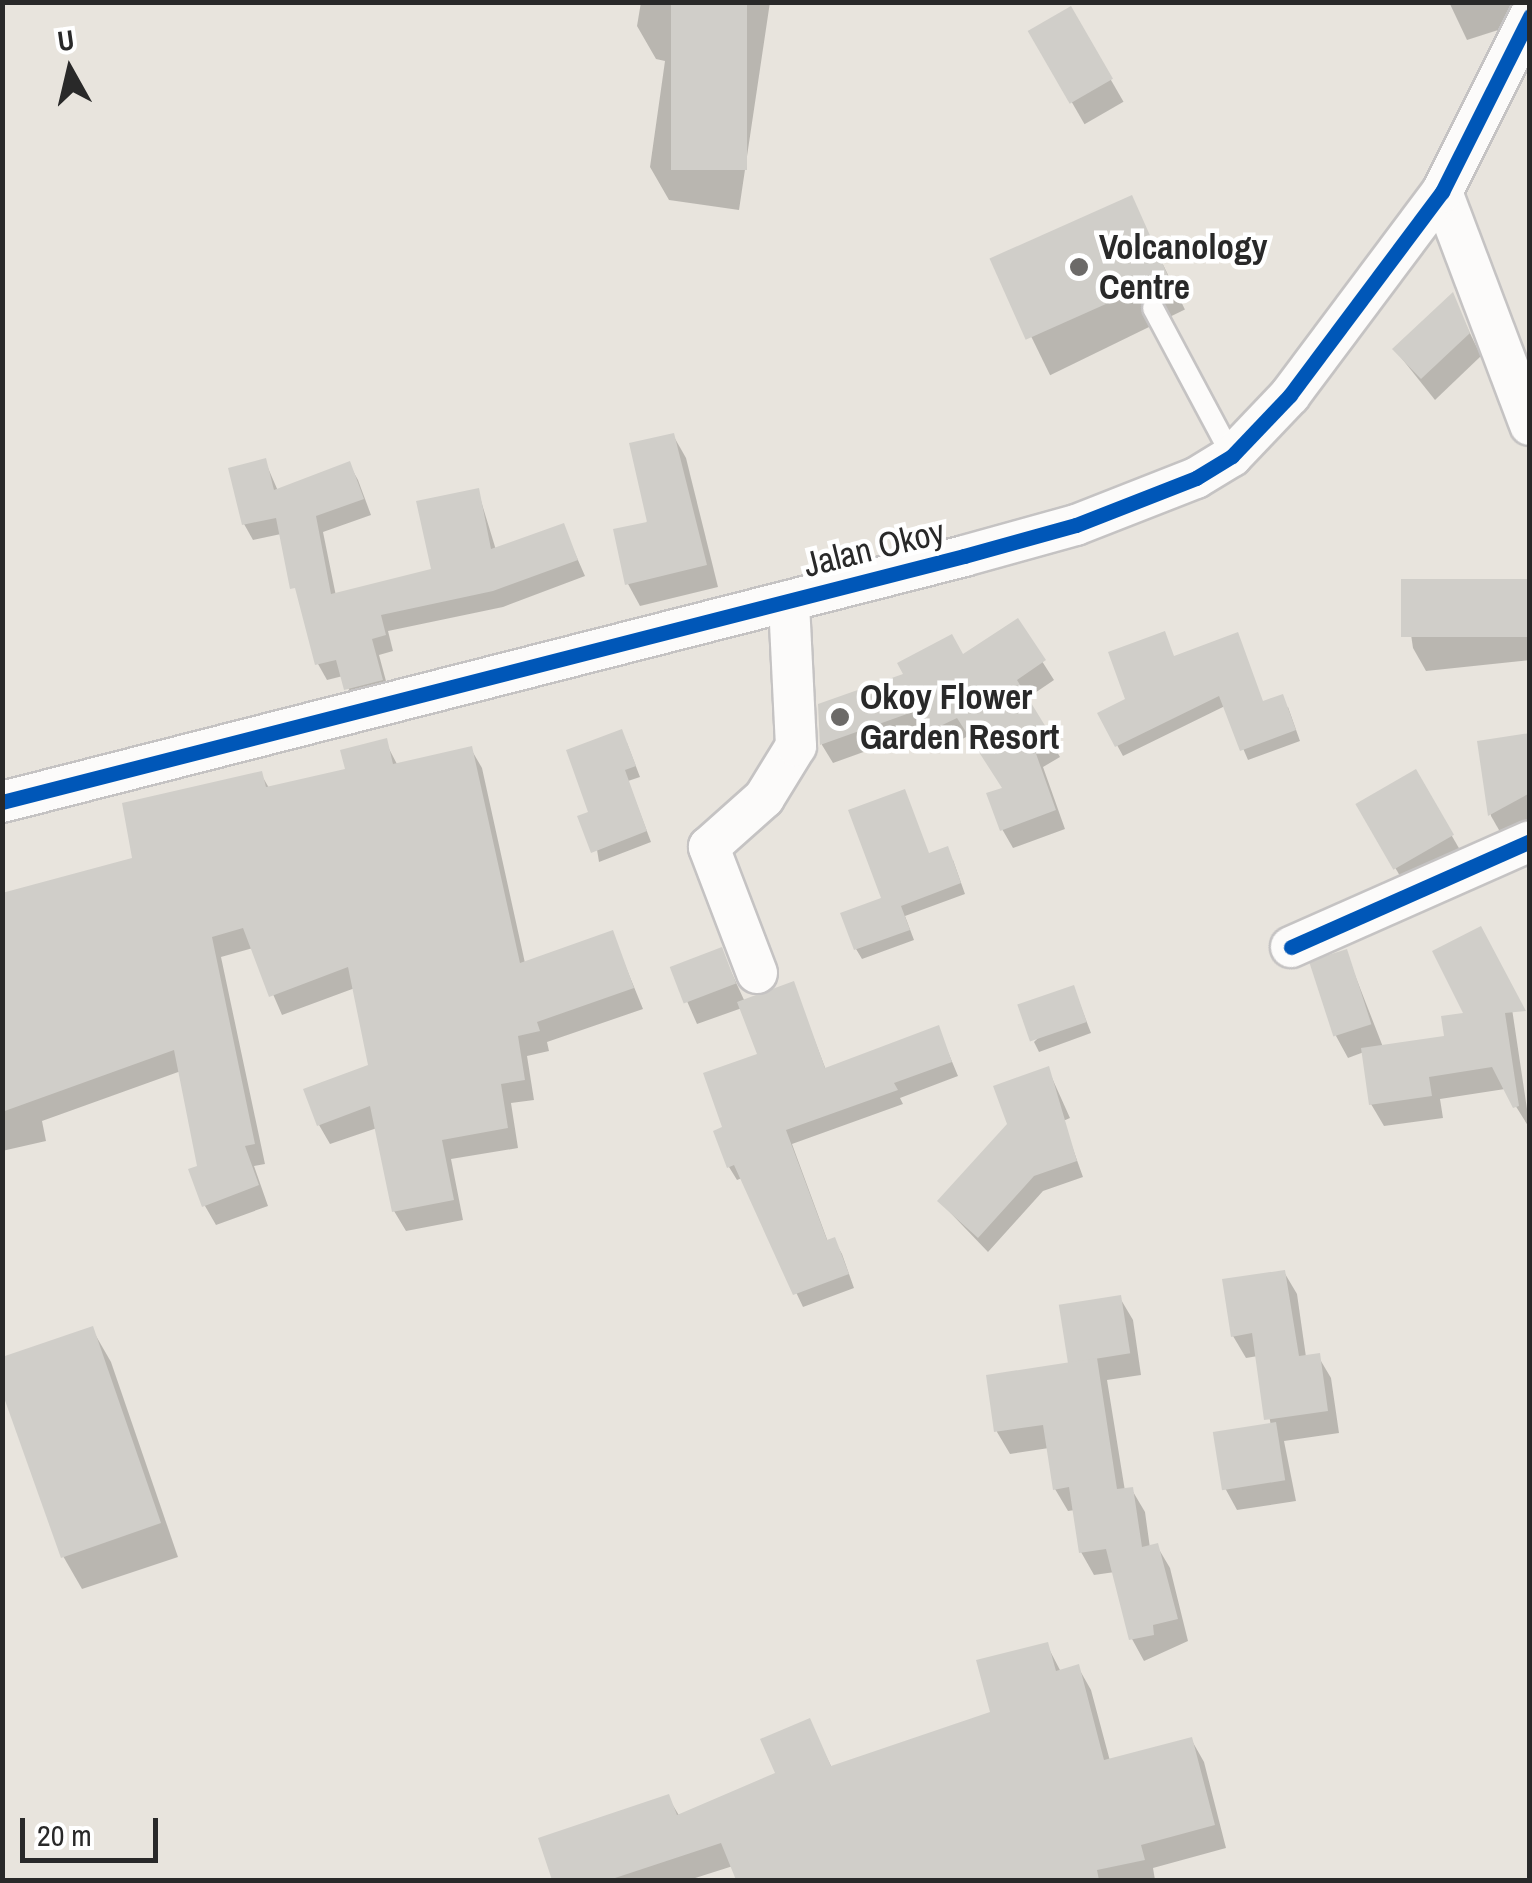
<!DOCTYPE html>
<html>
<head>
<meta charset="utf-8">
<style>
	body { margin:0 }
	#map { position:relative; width:1532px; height:1883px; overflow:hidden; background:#e8e4dd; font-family:"Archivo Narrow",sans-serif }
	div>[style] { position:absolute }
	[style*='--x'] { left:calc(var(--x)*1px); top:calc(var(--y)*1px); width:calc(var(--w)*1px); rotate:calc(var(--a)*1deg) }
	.shadow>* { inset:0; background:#0003; transform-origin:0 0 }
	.building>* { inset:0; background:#d0cec9; transform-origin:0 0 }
	.roads { filter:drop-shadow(2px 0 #c5c3c3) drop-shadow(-2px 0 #c5c3c3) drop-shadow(0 2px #c5c3c3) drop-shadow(0 -2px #c5c3c3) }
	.lane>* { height:20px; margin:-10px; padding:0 10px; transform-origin:10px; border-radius:10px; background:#fcfbfa }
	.street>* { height:40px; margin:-20px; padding:0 20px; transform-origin:20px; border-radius:20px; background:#fcfbfa }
	.cycleway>* { height:15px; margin:-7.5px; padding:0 7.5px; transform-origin:7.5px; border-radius:7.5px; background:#0057b8 }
	.dots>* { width:28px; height:28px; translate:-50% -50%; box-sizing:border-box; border:5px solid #fff; border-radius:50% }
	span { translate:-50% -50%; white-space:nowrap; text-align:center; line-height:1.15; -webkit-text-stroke:9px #fff; paint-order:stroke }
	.poi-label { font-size:35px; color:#292929; font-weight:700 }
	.left { translate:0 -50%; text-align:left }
	.street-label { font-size:35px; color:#292929 }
	.frame { position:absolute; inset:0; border:5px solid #292929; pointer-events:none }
	.north { position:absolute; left:20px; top:20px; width:100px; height:100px; -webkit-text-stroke:8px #fff; paint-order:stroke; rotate:352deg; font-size:28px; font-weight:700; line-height:40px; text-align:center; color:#292929 }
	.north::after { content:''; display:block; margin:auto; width:35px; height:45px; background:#292929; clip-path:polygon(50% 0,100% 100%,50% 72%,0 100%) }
	.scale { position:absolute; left:20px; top:1818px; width:138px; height:45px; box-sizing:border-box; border:5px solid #292929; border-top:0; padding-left:12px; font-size:30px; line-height:35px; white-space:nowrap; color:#292929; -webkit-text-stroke:8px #fff; paint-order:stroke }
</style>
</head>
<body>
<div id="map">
	<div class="shadow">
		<div style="clip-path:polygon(641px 2px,770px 2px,739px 210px,669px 200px,650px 167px,665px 61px,656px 59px,637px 26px)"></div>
		<div style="clip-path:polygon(1449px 2px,1513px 2px,1520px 23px,1467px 40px)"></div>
		<div style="left:1070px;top:9px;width:107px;height:45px;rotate:60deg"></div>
		<div style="left:1131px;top:199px;width:123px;height:150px;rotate:64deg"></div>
		<div style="clip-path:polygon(1452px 296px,1481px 356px,1435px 400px,1395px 350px)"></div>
		<div style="clip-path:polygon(673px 435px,686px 458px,718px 587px,640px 606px,628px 584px)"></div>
		<div style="clip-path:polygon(265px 461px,278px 491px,349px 464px,358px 480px,371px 515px,323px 532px,336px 596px,434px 571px,478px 491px,496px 550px,563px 526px,585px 576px,503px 607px,388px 631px,393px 651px,379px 655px,390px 696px,356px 705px,343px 676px,327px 680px,318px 664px,281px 534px,253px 540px,244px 524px)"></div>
		<div style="clip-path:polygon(1530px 584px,1530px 660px,1426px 671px,1413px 648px,1405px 594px)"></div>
		<div style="clip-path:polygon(1017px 622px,1054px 680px,1026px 699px,1060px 757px,1043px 767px,1065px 829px,1013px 848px,1002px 829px,1004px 789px,970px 735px,945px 748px,933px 727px,833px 763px,822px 745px,820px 706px,962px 657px)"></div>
		<div style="clip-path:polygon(1174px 658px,1264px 703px,1288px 707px,1300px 741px,1248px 760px,1225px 706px,1123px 756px,1100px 714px,1128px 700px)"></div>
		<div style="clip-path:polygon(1530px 736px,1530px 822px,1503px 837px,1491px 816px,1480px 743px)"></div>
		<div style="clip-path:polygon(385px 741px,398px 766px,471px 749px,482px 768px,525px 963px,612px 933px,643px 1009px,547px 1042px,549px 1051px,527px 1056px,534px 1100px,511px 1103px,518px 1148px,451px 1159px,463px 1220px,406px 1231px,394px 1211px,377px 1128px,330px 1144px,319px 1125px,371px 1066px,355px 988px,282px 1015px,253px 948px,221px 957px,265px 1164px,254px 1166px,268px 1206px,216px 1225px,205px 1206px,181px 1071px,42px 1121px,46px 1141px,2px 1151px,2px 963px,261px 774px,269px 788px,348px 771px)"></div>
		<div style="clip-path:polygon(627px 743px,640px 777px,628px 781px,651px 842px,599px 862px,591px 813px)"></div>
		<div style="left:1415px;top:772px;width:99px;height:65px;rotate:60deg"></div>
		<div style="clip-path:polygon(929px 856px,953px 860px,965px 894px,905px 916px,914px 940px,862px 959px,856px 949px,884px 899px)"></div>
		<div style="clip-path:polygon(721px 950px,745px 1002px,793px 984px,826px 1070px,938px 1028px,958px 1076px,900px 1098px,903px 1104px,792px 1144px,828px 1242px,834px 1240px,842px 1254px,854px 1288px,803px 1307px,742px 1178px,737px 1180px,729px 1167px,725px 1129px,760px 1055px,742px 1008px,697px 1024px,672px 967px)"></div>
		<div style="clip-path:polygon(1346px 952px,1383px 1047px,1447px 1038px,1511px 1002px,1530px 1129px,1505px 1089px,1440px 1099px,1443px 1118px,1384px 1126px,1371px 1104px,1364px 1052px,1348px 1058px,1336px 1036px)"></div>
		<div style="clip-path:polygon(1078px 999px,1091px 1033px,1039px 1052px,1034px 1042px)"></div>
		<div style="clip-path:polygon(1048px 1069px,1070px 1118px,1063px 1121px,1083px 1177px,1043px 1191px,988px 1252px,940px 1202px,1010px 1125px)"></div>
		<div style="clip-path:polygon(1284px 1272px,1297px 1294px,1306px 1357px,1318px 1356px,1331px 1378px,1339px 1433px,1284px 1441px,1296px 1501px,1237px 1510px,1225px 1488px,1271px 1426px,1258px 1356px,1246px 1358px,1233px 1336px)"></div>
		<div style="clip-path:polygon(1120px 1298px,1133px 1320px,1141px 1375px,1107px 1380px,1125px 1491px,1132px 1490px,1145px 1512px,1150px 1548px,1157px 1546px,1170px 1568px,1188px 1641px,1144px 1661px,1132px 1639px,1115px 1572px,1094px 1575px,1081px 1552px,1075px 1510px,1068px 1511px,1055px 1489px,1049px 1448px,1010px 1454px,997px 1432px,988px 1377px,1071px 1365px)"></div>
		<div style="clip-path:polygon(92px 1329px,111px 1362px,178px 1557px,82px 1589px,63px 1556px)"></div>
		<div style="clip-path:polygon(1047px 1645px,1061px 1672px,1078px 1667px,1091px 1690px,1110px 1761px,1191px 1739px,1204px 1762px,1226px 1848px,1153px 1868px,1155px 1880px,739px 1880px,733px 1866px,689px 1880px,555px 1880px,541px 1840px,668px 1797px,680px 1817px,779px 1774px,809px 1721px,832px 1768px,993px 1713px)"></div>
	</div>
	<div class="building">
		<div style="left:671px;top:2px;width:76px;height:168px"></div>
		<div style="left:1071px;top:6px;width:84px;height:50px;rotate:60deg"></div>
		<div style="left:1132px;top:195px;width:89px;height:156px;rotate:66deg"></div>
		<div style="clip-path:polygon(1453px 292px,1470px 333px,1421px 379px,1392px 349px)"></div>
		<div style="clip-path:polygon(674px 433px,707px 565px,625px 585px,613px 529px,647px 522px,629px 443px)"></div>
		<div style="clip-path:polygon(266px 458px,274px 490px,350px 461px,364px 499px,316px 516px,331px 594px,431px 569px,416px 501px,479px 488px,491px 549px,564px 523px,578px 560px,493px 591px,381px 615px,386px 635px,372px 639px,383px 680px,344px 690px,336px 660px,315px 665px,295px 588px,290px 589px,276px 518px,242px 525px,228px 468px)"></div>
		<div style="left:1530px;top:579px;width:58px;height:129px;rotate:90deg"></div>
		<div style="clip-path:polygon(1018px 618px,1046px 660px,1017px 680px,1052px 737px,1034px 748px,1056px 810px,1000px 831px,986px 793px,1002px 788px,957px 718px,932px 730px,921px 709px,820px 745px,818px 704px,903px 674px,897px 663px,952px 634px,963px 654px)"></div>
		<div style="clip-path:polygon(1165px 631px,1174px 656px,1238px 632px,1263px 701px,1283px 694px,1296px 730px,1240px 751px,1219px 696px,1115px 747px,1097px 713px,1125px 699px,1108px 652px)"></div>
		<div style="clip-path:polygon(622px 729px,636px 766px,625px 770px,647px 831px,591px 853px,577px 816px,588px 812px,566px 750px)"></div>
		<div style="clip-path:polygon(1530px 733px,1530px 793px,1488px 816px,1477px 741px)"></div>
		<div style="clip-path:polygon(387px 738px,393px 764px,472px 746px,520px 963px,613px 930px,634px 988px,537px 1022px,540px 1031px,518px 1036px,525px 1080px,501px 1084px,508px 1128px,442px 1140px,454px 1200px,392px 1212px,370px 1106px,317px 1126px,303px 1089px,368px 1065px,348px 967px,269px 997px,243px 928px,212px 937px,255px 1144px,245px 1146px,259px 1185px,202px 1207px,188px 1169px,197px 1166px,174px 1050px,2px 1112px,2px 893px,132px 858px,122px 803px,262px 771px,266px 787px,345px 769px,340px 750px)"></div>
		<div style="left:1416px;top:769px;width:76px;height:70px;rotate:60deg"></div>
		<div style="clip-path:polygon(905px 789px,929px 853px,948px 846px,961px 883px,901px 906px,910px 930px,854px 950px,840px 913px,881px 898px,848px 810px)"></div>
		<div style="clip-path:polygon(1481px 926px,1526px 1011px,1505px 1013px,1519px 1106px,1513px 1108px,1492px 1067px,1429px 1077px,1432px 1096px,1369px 1105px,1361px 1048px,1444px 1036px,1441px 1016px,1463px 1013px,1432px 951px)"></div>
		<div style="left:722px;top:947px;width:39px;height:56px;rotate:69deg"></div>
		<div style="left:1347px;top:949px;width:79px;height:40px;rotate:72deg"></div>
		<div style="clip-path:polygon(794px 981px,825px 1068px,939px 1025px,952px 1062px,894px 1083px,898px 1090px,786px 1130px,827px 1240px,835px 1237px,849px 1274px,793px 1295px,734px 1165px,727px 1168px,713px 1131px,722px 1127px,703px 1073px,757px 1054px,737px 1002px)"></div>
		<div style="left:1074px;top:985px;width:39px;height:60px;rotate:71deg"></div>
		<div style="clip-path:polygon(1049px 1066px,1077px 1161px,1034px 1176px,978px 1238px,937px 1201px,1007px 1124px,993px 1086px)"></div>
		<div style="clip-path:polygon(1285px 1270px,1299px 1356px,1320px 1353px,1328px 1411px,1264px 1420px,1252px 1333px,1231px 1337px,1222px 1279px)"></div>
		<div style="left:1121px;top:1295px;width:59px;height:63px;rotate:81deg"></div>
		<div style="clip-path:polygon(93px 1326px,161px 1523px,61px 1558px,2px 1392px,2px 1357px)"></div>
		<div style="clip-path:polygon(1097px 1358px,1117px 1489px,1133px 1487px,1142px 1547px,1158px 1543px,1178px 1619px,1153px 1625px,1154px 1635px,1129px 1640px,1106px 1549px,1079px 1553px,1069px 1487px,1053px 1490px,1043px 1425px,994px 1432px,986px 1375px)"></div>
		<div style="left:1276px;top:1422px;width:59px;height:64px;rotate:81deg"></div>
		<div style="clip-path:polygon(1048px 1642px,1056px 1671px,1079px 1664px,1104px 1760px,1192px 1737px,1215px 1825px,1141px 1845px,1145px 1860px,1097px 1870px,1099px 1880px,736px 1880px,721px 1843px,609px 1880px,552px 1880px,538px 1838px,669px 1794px,677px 1815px,775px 1773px,760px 1739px,810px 1718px,831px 1766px,990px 1712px,976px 1660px)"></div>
	</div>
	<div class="roads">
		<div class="lane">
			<div style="--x:1153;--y:308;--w:168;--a:61.9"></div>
		</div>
		<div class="street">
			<div style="--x:1442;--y:192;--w:249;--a:69.3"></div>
			<div style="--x:2;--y:802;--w:993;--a:-14.34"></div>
			<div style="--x:964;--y:556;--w:116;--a:-15.5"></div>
			<div style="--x:1076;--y:525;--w:129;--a:-21.4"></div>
			<div style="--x:1196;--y:478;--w:42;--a:-31.4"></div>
			<div style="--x:1232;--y:456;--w:84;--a:-46.4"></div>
			<div style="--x:1290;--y:395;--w:254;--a:-53.2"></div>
			<div style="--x:1442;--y:192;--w:197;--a:-63.4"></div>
			<div style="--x:1291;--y:947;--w:261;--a:-23.9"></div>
			<div style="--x:757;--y:973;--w:135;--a:-110.9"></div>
			<div style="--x:709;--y:847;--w:74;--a:-41.7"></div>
			<div style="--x:764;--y:798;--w:61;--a:-58.4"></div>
			<div style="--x:796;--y:746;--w:145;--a:-92.8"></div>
		</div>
	</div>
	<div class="cycleway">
		<div style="--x:2;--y:802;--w:993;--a:-14.34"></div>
		<div style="--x:964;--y:556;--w:116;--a:-15.5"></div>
		<div style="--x:1076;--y:525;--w:129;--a:-21.4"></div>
		<div style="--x:1196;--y:478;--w:42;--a:-31.4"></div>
		<div style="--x:1232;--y:456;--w:84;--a:-46.4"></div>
		<div style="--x:1290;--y:395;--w:254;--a:-53.2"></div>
		<div style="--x:1442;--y:192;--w:197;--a:-63.4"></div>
		<div style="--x:1291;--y:947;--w:261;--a:-23.9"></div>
	</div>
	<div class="dots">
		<div style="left:1079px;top:267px;background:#6c6a68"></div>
		<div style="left:840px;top:717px;background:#6c6a68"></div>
	</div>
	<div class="poi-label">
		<span class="left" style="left:1099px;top:267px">Volcanology<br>Centre</span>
		<span class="left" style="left:860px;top:717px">Okoy Flower<br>Garden Resort</span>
	</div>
	<div class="street-label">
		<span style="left:874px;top:548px;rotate:-14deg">Jalan Okoy</span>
	</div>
	<div class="frame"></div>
	<div class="north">U</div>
	<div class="scale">20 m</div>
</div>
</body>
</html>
